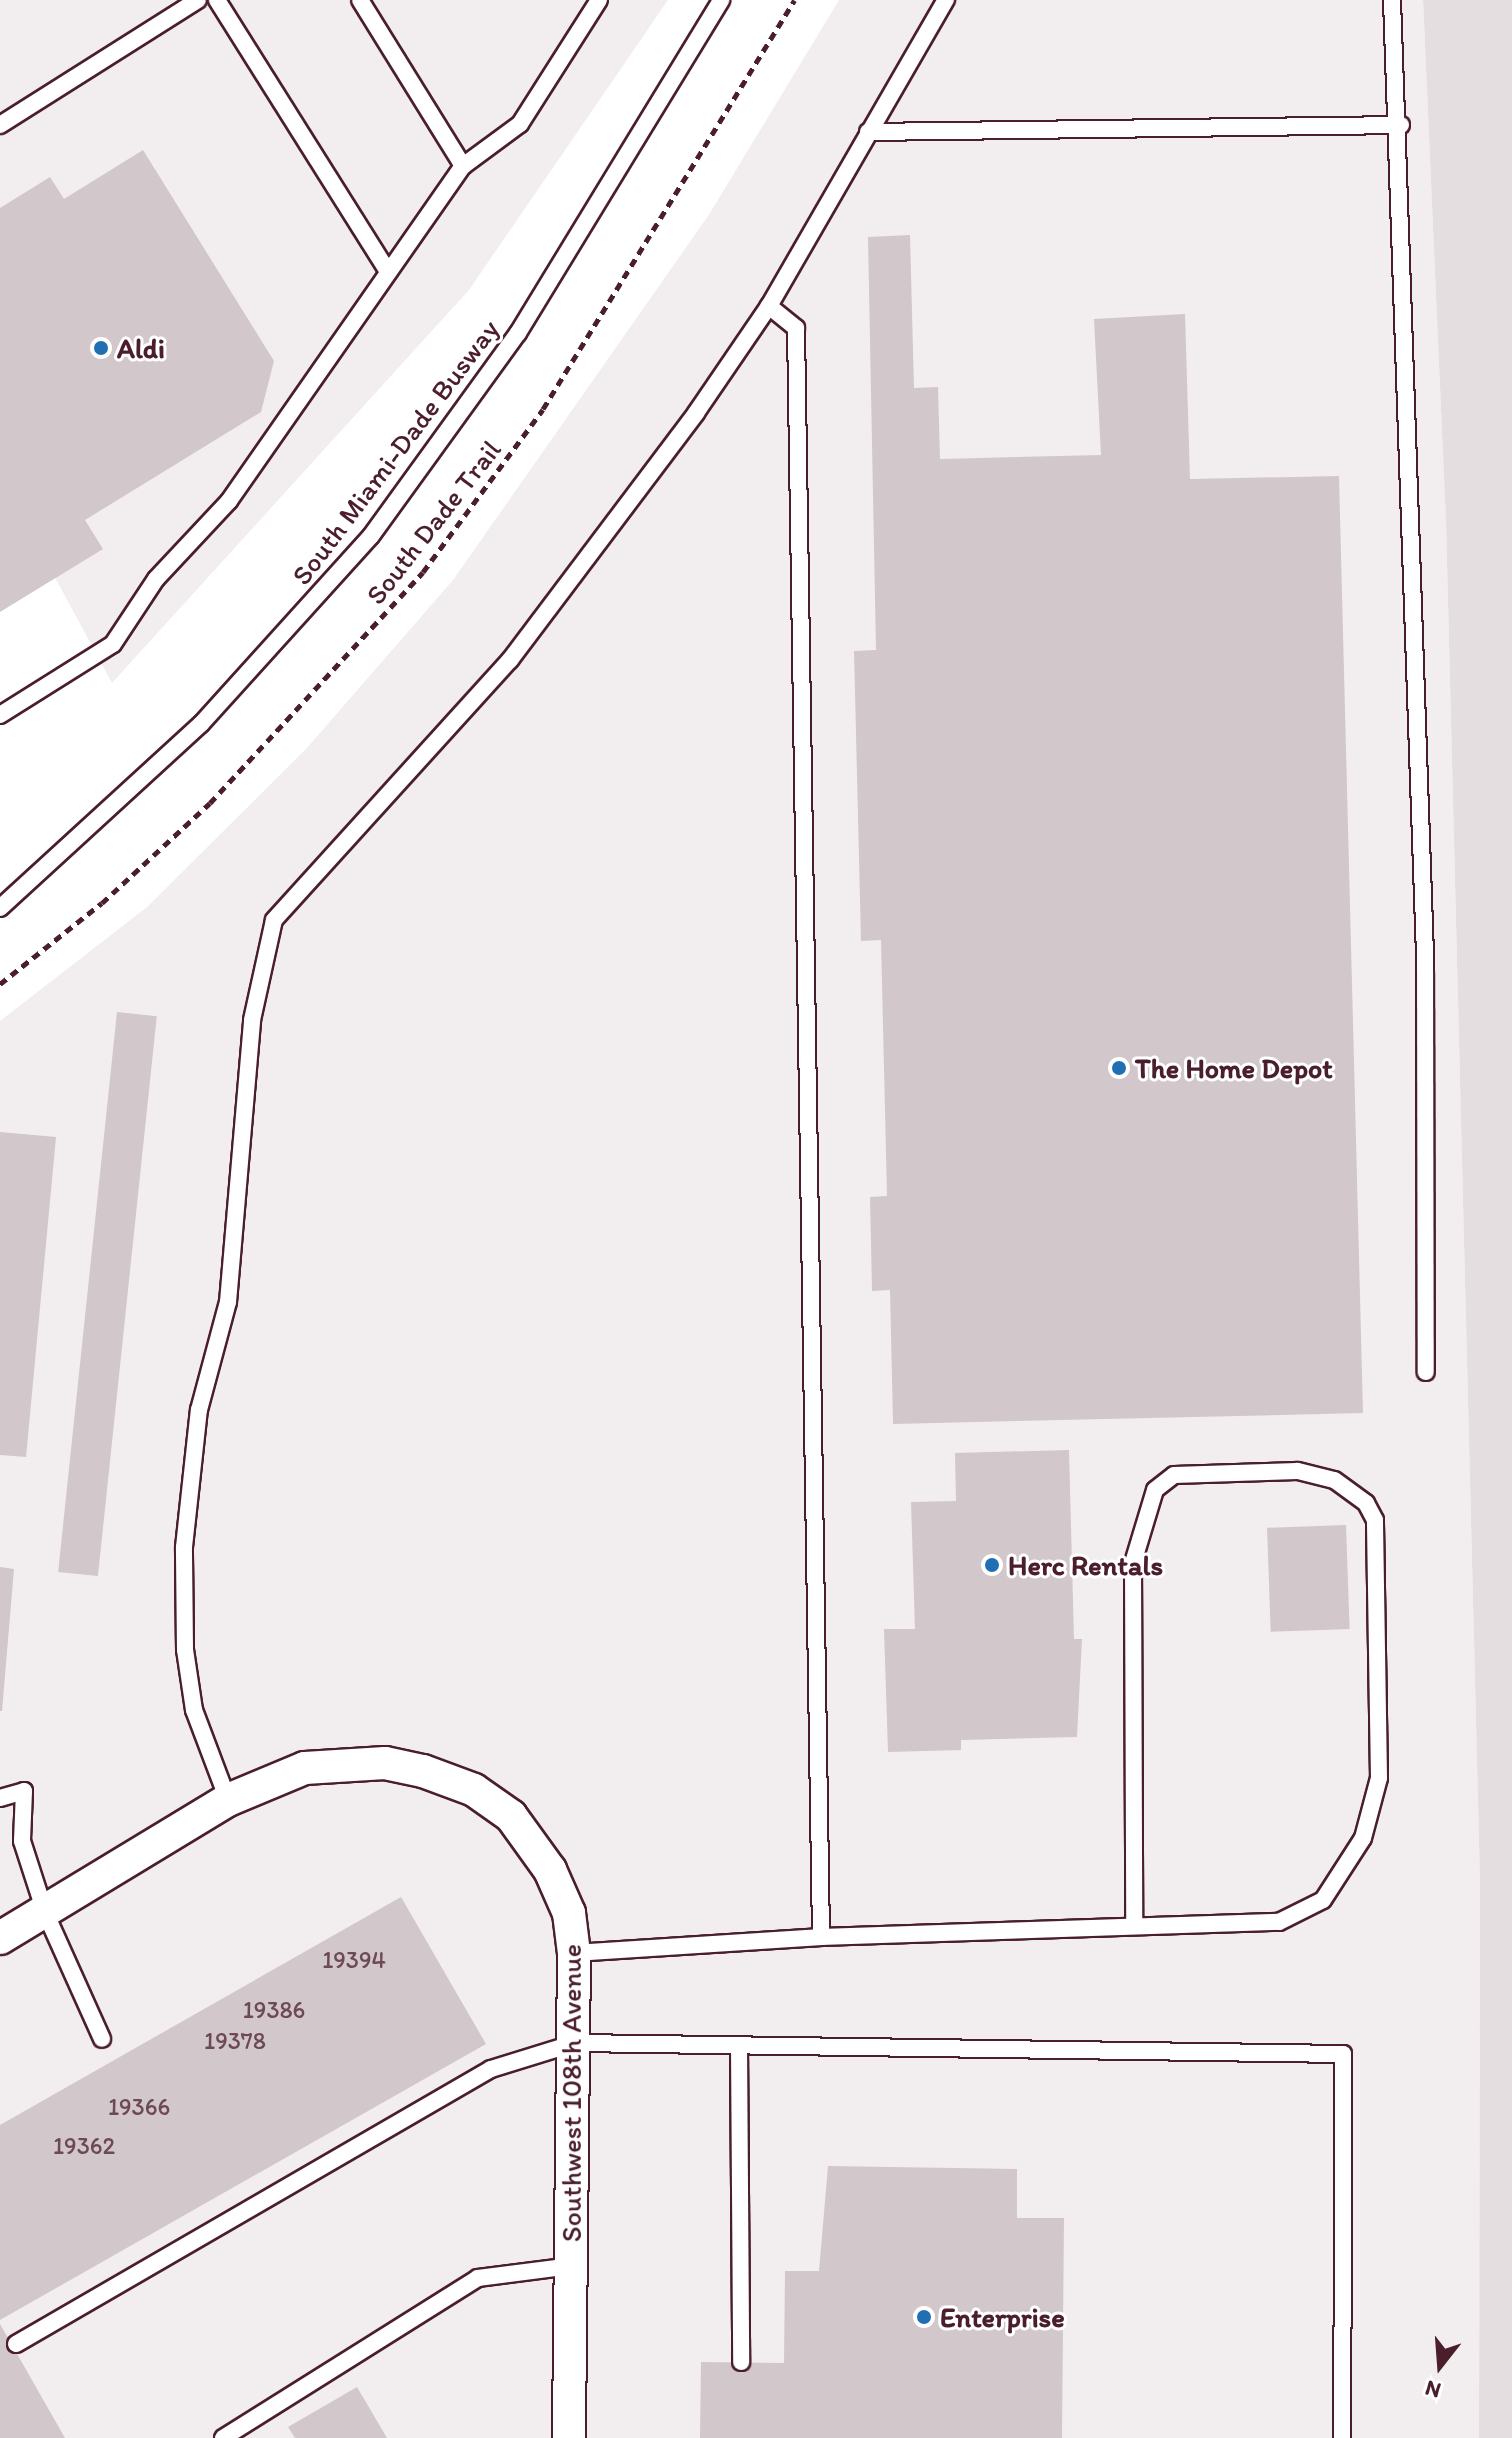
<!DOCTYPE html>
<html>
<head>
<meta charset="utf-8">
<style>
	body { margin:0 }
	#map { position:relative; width:1512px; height:2438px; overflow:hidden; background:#fff; font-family:Itim,sans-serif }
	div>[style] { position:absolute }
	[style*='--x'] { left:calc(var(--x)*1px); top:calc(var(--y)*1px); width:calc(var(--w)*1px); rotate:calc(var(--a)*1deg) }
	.built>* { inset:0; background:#f2eeef }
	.green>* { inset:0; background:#e5dee0 }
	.building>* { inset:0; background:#d2c7cb; transform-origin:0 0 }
	.path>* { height:5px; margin-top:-2.5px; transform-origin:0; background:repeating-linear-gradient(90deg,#4a1f2b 0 8px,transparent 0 14px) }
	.roads { filter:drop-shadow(2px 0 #4a1f2b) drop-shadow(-2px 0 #4a1f2b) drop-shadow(0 2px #4a1f2b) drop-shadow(0 -2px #4a1f2b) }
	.lane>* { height:16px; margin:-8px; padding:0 8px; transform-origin:8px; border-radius:8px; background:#fff }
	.street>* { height:32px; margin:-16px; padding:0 16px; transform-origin:16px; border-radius:16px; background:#fff }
	.dots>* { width:22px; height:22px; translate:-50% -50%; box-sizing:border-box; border:4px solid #fff; border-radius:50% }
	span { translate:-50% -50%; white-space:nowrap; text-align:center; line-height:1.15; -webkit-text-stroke:6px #fff; paint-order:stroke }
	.number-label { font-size:24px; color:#6c4953 }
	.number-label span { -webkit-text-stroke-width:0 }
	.poi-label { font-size:28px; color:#4a1f2b; font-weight:700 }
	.left { translate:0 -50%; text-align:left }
	.street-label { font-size:28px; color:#4a1f2b }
	.north { position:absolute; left:1400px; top:2326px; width:80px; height:80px; -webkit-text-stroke:6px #fff; paint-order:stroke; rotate:197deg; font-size:22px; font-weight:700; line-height:32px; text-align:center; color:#4a1f2b }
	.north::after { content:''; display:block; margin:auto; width:28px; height:36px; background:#4a1f2b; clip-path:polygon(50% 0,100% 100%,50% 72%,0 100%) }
</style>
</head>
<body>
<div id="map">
	<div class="built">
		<div style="clip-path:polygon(0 0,668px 0,469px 290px,112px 683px,0 476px)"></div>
		<div style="clip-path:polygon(839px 0,1423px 0,1446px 523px,1480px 1882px,1479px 2438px,0 2438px,0 1021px,147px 907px,306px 749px,453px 580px,708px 216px)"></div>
	</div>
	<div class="green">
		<div style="clip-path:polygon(1423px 0,1512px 0,1512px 2438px,1479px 2438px,1480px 1882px,1446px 523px)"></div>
	</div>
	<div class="building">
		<div style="clip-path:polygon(143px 150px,274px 361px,261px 412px,85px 520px,103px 549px,0 612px,0 208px,50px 177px,64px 199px)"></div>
		<div style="clip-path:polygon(910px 235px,914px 388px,938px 387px,940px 459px,1101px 455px,1094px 319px,1185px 314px,1190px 479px,1339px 476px,1363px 1413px,893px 1424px,890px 1290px,872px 1291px,870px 1197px,887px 1196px,881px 940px,861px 941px,854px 651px,876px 650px,868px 237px)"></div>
		<div style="left:117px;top:1012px;width:40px;height:563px;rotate:6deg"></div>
		<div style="clip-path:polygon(0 1132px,56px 1137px,26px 1457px,0 1455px)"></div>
		<div style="clip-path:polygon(1069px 1450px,1074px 1639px,1082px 1639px,1077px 1737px,961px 1740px,961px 1750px,888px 1752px,884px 1629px,915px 1629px,911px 1502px,956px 1501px,955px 1453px)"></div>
		<div style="left:1346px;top:1525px;width:104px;height:79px;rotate:88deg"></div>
		<div style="clip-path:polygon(0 1567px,14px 1569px,2px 1711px,0 1711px)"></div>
		<div style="clip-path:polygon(401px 1897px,486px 2044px,0 2320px,0 2125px)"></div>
		<div style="clip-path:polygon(828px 2166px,1017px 2169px,1017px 2218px,1064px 2218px,1062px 2438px,700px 2438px,701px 2362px,784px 2363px,785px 2271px,819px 2271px)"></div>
		<div style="clip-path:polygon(0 2324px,65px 2438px,0 2438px)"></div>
		<div style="clip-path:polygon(357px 2387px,387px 2438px,295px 2438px,288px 2427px)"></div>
	</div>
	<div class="path">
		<div style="--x:0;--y:984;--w:130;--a:-38.5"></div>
		<div style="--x:102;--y:903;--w:147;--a:-42.8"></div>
		<div style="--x:210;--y:803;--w:314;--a:-47.3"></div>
		<div style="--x:423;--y:572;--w:202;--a:-53.6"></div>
		<div style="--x:543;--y:409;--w:480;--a:-58.4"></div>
	</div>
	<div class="roads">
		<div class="lane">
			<div style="--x:217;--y:0;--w:321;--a:57.8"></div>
			<div style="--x:1392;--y:0;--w:954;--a:88.02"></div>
			<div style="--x:1425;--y:953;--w:419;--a:89.9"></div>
			<div style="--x:0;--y:125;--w:234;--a:-32.3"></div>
			<div style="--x:868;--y:132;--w:533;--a:-0.75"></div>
			<div style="--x:463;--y:166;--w:71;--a:-36.4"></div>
			<div style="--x:520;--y:124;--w:147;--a:-57.5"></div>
			<div style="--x:0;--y:715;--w:133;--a:-32.1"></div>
			<div style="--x:113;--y:644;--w:78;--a:-56.5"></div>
			<div style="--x:156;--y:579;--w:107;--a:-46.9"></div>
			<div style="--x:229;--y:501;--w:409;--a:-55.1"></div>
			<div style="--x:463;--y:166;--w:195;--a:-121.8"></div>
			<div style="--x:0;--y:908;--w:273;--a:-42.5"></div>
			<div style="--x:201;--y:724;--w:253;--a:-47.9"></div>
			<div style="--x:371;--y:536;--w:251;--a:-54.1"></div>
			<div style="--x:518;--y:333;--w:390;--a:-58.6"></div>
			<div style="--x:0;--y:1798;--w:25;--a:-16"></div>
			<div style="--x:24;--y:1791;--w:50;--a:92.3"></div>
			<div style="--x:22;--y:1841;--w:75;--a:72.1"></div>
			<div style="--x:45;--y:1912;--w:139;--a:65.8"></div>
			<div style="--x:228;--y:1800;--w:96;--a:-110.7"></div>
			<div style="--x:194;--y:1710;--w:61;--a:-98.5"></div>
			<div style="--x:185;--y:1650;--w:103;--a:-90.6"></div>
			<div style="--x:184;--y:1547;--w:138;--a:-83.8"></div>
			<div style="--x:199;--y:1410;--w:112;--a:-75"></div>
			<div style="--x:228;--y:1302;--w:283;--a:-85.1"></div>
			<div style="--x:252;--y:1020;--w:102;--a:-77.6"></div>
			<div style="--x:274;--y:920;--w:351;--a:-47.8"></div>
			<div style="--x:510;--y:660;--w:309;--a:-53"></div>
			<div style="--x:696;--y:413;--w:130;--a:-55.7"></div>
			<div style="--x:769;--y:306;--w:354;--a:-60"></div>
			<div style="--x:821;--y:1937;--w:458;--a:-1.9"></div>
			<div style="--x:1279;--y:1922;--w:49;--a:-26.6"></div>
			<div style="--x:1323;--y:1900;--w:74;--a:-57.2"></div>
			<div style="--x:1363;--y:1838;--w:62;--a:-75.1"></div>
			<div style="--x:1379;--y:1778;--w:258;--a:-90.9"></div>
			<div style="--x:1375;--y:1520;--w:19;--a:-118"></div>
			<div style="--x:1366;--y:1503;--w:39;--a:-144"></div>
			<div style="--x:1334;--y:1480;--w:38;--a:-166"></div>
			<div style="--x:1297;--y:1471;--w:123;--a:178.1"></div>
			<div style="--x:1174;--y:1475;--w:24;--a:142"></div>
			<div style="--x:1155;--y:1490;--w:76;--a:106.8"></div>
			<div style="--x:1133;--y:1563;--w:362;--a:89.8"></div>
			<div style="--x:574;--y:1953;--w:248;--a:-3.7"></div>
			<div style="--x:821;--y:1937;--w:1609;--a:-90.89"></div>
			<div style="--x:796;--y:328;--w:35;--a:-141"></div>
			<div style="--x:739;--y:2046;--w:316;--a:89.6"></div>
			<div style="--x:16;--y:2344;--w:549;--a:-30.07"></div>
			<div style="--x:491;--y:2069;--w:88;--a:-17.2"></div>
			<div style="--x:575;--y:2043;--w:768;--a:0.82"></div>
			<div style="--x:1343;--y:2054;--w:384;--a:90.1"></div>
			<div style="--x:223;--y:2438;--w:301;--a:-32.1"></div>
			<div style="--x:478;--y:2278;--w:95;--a:-7.3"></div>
		</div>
		<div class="street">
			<div style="--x:0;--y:1938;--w:267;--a:-31.2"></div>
			<div style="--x:228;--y:1800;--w:83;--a:-22.6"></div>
			<div style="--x:305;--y:1768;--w:80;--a:-3.6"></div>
			<div style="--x:385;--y:1763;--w:39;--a:12"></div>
			<div style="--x:423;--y:1771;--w:54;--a:20.4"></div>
			<div style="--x:474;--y:1790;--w:45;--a:35.1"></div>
			<div style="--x:511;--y:1816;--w:67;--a:54.2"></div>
			<div style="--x:550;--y:1870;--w:47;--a:66.2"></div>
			<div style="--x:569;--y:1913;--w:40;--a:82.9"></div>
			<div style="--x:574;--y:1953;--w:485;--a:90.6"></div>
		</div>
	</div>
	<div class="dots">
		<div style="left:101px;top:348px;background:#1f6fb2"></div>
		<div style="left:1119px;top:1068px;background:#1f6fb2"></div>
		<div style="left:992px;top:1565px;background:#1f6fb2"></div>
		<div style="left:924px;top:2317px;background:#1f6fb2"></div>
	</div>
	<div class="number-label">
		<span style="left:354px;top:1960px">19394</span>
		<span style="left:274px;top:2010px">19386</span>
		<span style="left:235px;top:2041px">19378</span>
		<span style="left:139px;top:2107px">19366</span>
		<span style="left:84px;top:2146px">19362</span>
	</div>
	<div class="poi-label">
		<span class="left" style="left:117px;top:348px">Aldi</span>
		<span class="left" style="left:1135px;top:1068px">The Home Depot</span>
		<span class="left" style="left:1008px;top:1565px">Herc Rentals</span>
		<span class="left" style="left:940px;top:2317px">Enterprise</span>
	</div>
	<div class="street-label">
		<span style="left:395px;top:452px;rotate:-53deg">South Miami-Dade Busway</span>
		<span style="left:433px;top:522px;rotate:-52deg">South Dade Trail</span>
		<span style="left:571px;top:2093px;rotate:-90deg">Southwest 108th Avenue</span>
	</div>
	<div class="north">N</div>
</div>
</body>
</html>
